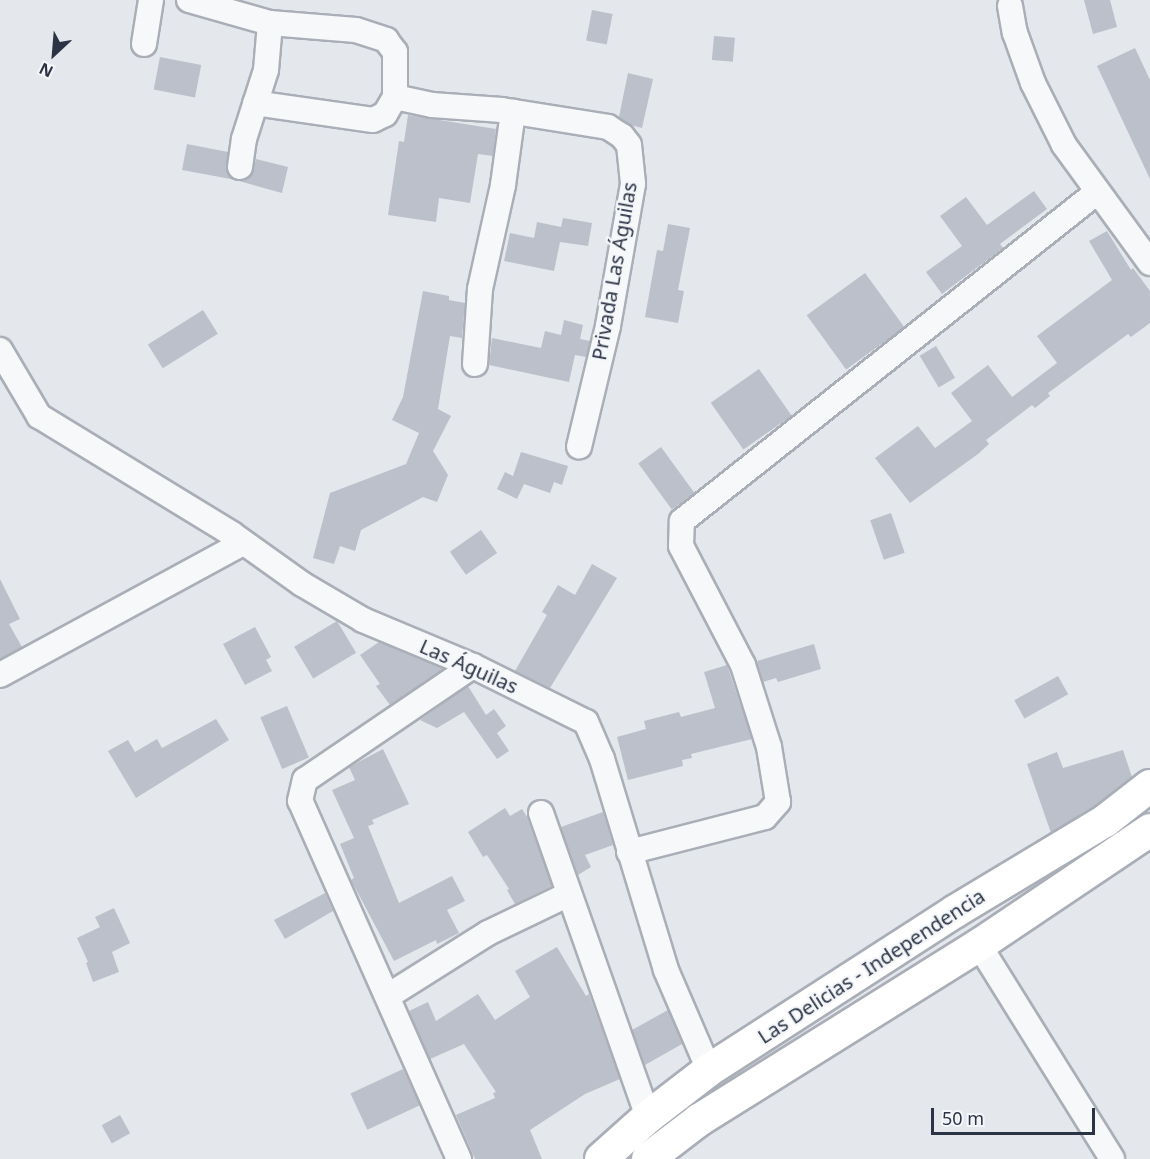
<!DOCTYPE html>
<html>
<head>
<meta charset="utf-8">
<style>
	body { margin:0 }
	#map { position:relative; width:1150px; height:1159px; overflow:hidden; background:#e4e7ec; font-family:"Noto Sans",sans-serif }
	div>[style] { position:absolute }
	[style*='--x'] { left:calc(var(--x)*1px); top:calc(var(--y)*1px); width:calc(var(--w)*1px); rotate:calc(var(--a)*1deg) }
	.building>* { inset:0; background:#bbc0ca; transform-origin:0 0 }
	.roads { filter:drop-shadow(2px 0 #a9aeb7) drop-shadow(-2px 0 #a9aeb7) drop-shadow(0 2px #a9aeb7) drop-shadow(0 -2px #a9aeb7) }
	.minor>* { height:24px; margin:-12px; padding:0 12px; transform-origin:12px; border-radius:12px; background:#f7f8fa }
	.major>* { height:32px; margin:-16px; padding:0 16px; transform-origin:16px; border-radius:16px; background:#fff }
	span { translate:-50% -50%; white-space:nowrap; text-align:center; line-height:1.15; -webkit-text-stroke:4.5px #f4f6f9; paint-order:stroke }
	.street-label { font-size:20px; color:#2b3445 }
	.north { position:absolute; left:24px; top:24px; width:60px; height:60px; -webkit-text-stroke:4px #f4f6f9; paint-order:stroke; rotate:206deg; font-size:16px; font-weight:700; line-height:24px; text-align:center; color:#2b3445 }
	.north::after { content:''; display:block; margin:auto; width:21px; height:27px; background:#2b3445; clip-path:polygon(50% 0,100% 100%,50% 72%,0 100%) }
	.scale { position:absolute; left:931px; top:1108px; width:164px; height:27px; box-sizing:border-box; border:3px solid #2b3445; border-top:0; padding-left:8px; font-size:18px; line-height:21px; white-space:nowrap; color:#2b3445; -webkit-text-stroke:4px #f4f6f9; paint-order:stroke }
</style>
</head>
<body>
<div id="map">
	<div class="building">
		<div style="clip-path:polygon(1084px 0,1110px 0,1117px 27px,1093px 34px)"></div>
		<div style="left:592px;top:10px;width:21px;height:31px;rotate:11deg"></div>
		<div style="left:714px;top:36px;width:21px;height:24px;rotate:5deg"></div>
		<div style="clip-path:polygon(1135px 48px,1150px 80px,1150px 179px,1097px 66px)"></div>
		<div style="left:160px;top:57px;width:42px;height:33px;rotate:11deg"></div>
		<div style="clip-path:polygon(628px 73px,653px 79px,642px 128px,631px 125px,619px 117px)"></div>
		<div style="clip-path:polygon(408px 115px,496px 129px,493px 156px,478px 154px,470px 203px,439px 198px,436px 222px,388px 215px,399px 141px,404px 142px)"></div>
		<div style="clip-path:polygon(187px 144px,228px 152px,227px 172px,236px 180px,182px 170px)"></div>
		<div style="clip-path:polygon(256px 159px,288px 167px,282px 193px,239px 181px,252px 175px)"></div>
		<div style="clip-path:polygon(1034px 191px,1047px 209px,1000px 244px,1003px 248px,942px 294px,926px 272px,962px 246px,940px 216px,966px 197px,987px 225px)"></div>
		<div style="clip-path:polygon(563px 218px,592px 223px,588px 246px,560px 242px,554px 271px,504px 261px,510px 233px,534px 238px,537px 222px,561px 227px)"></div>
		<div style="clip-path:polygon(668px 224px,690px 228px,678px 290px,684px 291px,678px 323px,645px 317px,657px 250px,663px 251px)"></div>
		<div style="clip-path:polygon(1107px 231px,1131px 270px,1133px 268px,1150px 291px,1150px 323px,1131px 337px,1128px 334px,1048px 393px,1050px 396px,1035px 408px,1032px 405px,986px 440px,989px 444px,978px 454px,910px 503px,875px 458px,918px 426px,935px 448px,972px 421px,951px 393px,988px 365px,1012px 397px,1057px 363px,1037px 336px,1112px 280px,1089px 241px)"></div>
		<div style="left:865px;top:273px;width:67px;height:72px;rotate:54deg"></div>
		<div style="clip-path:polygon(423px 291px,449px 296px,449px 300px,465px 303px,462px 338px,450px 336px,438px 409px,451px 416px,433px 451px,448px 475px,437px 502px,423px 497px,361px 530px,355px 551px,340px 546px,334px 564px,313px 558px,330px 493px,406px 464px,419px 433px,392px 420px,403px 397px)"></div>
		<div style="left:203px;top:310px;width:28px;height:65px;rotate:58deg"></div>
		<div style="clip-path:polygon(564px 320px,583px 325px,580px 339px,590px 341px,586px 357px,575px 355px,569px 382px,489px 365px,492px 338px,541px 348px,545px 331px,561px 335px)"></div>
		<div style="left:936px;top:346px;width:37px;height:19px;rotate:59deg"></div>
		<div style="left:759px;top:369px;width:57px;height:59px;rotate:55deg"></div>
		<div style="left:661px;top:447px;width:57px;height:28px;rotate:54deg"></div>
		<div style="clip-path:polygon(521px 452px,568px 466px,562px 485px,554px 482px,550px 493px,524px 484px,517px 499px,497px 489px,505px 472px,513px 476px)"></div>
		<div style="left:891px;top:513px;width:42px;height:22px;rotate:71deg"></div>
		<div style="left:481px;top:530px;width:28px;height:38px;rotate:55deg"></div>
		<div style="clip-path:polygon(592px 564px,617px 578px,550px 688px,515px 671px,547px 615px,542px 612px,558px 585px,575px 595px)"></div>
		<div style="clip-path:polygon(0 579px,20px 619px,9px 624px,22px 647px,0 659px)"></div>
		<div style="left:337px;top:621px;width:37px;height:50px;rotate:59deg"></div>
		<div style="clip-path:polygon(255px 627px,271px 657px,266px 660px,272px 671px,245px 685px,223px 644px)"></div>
		<div style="clip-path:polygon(379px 642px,443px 669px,390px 705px,376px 686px,380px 684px,360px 655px)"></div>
		<div style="clip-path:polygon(814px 644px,821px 669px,778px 682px,776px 678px,763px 682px,757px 661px)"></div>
		<div style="clip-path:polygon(727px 665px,752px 739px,691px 754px,692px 758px,682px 760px,683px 766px,628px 780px,617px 737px,646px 729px,644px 721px,679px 712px,681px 717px,715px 708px,704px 672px)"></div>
		<div style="left:1058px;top:676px;width:21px;height:50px;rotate:61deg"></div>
		<div style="clip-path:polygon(468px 686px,486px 715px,494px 709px,506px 726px,497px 733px,509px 751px,497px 759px,464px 712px,437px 728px,420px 720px)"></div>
		<div style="left:287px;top:706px;width:56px;height:29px;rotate:67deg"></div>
		<div style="clip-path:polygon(216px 719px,229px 740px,136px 798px,108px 751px,128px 740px,135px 752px,157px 739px,162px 748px)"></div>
		<div style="clip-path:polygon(383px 749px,409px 804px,372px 820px,374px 824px,368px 826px,399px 903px,452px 876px,465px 901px,447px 910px,459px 933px,437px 944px,436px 940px,394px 961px,351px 880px,354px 878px,340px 844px,354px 838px,332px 790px,355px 780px,349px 767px)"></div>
		<div style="clip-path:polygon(1123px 750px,1132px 777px,1096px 805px,1051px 833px,1027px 764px,1057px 752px,1063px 768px)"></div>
		<div style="clip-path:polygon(505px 808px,510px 816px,522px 809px,527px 817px,552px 886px,515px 904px,507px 890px,509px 889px,487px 855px,483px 857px,468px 832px)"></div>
		<div style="clip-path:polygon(603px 812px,613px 845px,585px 855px,591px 867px,578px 875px,561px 827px)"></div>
		<div style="clip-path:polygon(325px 893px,333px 911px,285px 939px,274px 920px)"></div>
		<div style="clip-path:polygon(114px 908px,130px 943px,112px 952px,119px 972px,93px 982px,86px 963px,88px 962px,77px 938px,100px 927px,95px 917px)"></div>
		<div style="clip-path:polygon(557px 947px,586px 996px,589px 994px,620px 1079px,585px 1094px,530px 1130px,542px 1159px,475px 1159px,456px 1115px,495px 1098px,493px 1093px,496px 1092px,464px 1044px,430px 1059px,409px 1011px,428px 1002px,436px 1021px,478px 994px,495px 1020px,530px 997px,515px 971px)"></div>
		<div style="clip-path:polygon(668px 1010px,682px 1044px,645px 1065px,632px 1030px)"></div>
		<div style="left:403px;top:1069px;width:40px;height:58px;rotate:65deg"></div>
		<div style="left:120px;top:1115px;width:21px;height:21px;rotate:61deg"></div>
	</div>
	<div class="roads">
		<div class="minor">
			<div style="--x:189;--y:0;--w:84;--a:15.9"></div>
			<div style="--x:270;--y:23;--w:86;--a:4.7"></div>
			<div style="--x:356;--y:30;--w:32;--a:18"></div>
			<div style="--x:386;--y:40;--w:15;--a:53"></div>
			<div style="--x:395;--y:52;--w:45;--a:90"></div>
			<div style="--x:395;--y:97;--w:20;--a:120"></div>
			<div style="--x:385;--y:114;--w:13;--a:153"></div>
			<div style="--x:373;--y:120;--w:119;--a:-171.8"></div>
			<div style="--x:1010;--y:6;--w:27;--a:80"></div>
			<div style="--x:1015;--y:33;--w:53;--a:70.2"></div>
			<div style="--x:1033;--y:83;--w:69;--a:63.4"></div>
			<div style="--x:1064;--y:145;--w:146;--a:53.9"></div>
			<div style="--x:144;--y:44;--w:45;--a:-81"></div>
			<div style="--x:395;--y:97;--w:38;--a:12"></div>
			<div style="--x:432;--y:105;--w:70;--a:4.1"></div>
			<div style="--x:502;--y:110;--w:107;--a:9.1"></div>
			<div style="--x:608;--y:127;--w:17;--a:33"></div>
			<div style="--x:622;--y:136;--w:11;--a:52"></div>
			<div style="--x:629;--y:145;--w:39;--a:84"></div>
			<div style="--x:633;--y:184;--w:144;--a:100"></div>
			<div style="--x:608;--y:326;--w:124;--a:103.5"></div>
			<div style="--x:240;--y:167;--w:28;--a:-82"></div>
			<div style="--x:244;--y:139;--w:72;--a:-72.3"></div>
			<div style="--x:266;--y:70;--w:47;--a:-85.1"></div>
			<div style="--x:0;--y:350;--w:77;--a:59.4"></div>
			<div style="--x:39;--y:416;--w:226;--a:31.4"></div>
			<div style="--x:232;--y:534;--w:86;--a:35.5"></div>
			<div style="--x:302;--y:584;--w:71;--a:30.5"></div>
			<div style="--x:363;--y:620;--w:119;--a:22.7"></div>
			<div style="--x:473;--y:666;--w:126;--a:26.4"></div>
			<div style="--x:586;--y:722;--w:40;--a:66.6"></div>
			<div style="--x:602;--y:759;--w:220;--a:73.1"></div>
			<div style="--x:666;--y:970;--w:109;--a:66.7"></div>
			<div style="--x:475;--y:364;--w:75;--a:-86.2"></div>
			<div style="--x:480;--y:289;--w:107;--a:-77.5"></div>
			<div style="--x:503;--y:185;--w:74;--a:-82.2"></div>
			<div style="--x:0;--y:675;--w:277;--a:-28.5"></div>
			<div style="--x:541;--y:813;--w:322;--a:70.6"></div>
			<div style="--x:629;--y:852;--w:140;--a:-14.4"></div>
			<div style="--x:765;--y:817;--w:20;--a:-49"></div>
			<div style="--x:778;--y:802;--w:56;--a:-99.3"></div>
			<div style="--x:769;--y:747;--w:86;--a:-107.6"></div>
			<div style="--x:743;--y:665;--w:134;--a:-117.5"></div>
			<div style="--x:681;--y:546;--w:25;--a:-88"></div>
			<div style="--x:682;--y:521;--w:528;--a:-38.39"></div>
			<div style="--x:979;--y:945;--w:252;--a:58.1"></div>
			<div style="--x:388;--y:996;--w:118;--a:-32.2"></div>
			<div style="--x:488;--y:933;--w:90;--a:-25.7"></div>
			<div style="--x:459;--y:1159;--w:392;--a:-113.9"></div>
			<div style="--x:300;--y:801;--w:22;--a:-77"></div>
			<div style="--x:305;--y:780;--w:203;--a:-34.2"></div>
		</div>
		<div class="major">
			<div style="--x:601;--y:1159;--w:63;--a:-41.8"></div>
			<div style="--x:648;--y:1117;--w:77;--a:-37.6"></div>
			<div style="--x:709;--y:1070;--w:292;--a:-32.8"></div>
			<div style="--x:954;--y:912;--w:176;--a:-31.1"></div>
			<div style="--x:1105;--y:821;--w:57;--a:-37.9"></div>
			<div style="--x:648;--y:1159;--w:64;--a:-37.4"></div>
			<div style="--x:699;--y:1120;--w:330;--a:-32"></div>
			<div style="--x:979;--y:945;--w:206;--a:-33.9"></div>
		</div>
	</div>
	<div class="street-label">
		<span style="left:614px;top:271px;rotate:-80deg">Privada Las Águilas</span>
		<span style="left:469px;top:666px;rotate:24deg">Las Águilas</span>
		<span style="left:871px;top:966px;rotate:-33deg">Las Delicias - Independencia</span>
	</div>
	<div class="north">N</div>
	<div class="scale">50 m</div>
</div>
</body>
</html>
